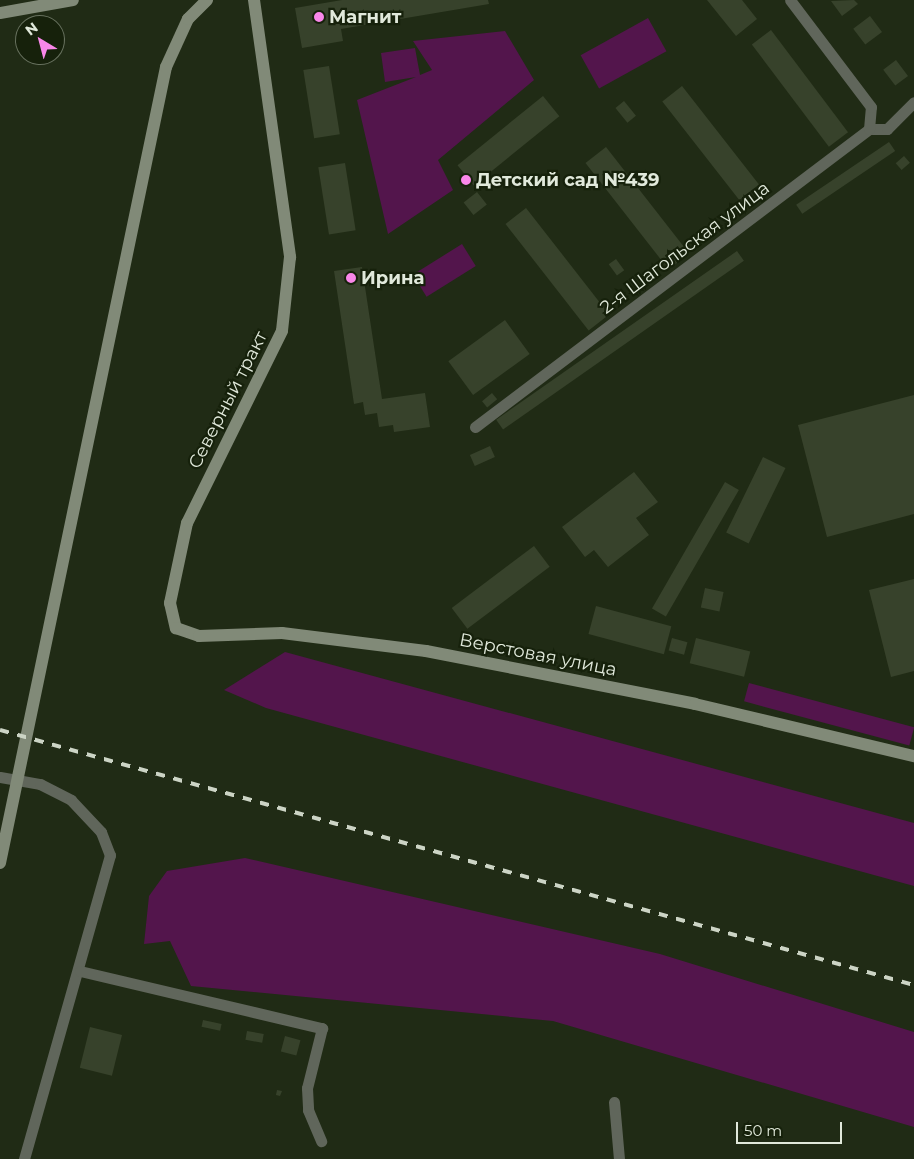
<!DOCTYPE html>
<html>
<head>
<meta charset="utf-8">
<style>
	body { margin:0 }
	#map { position:relative; width:914px; height:1159px; overflow:hidden; background:#202b15; font-family:Montserrat,sans-serif }
	div>[style] { position:absolute }
	[style*='--x'] { left:calc(var(--x)*1px); top:calc(var(--y)*1px); width:calc(var(--w)*1px); rotate:calc(var(--a)*1deg) }
	.green>* { inset:0; background:#53154c; transform-origin:0 0 }
	.building>* { inset:0; background:#37422b; transform-origin:0 0 }
	.street>* { height:11px; margin:-5.5px; padding:0 5.5px; transform-origin:5.5px; border-radius:5.5px; background:#60665b }
	.secondary>* { height:12px; margin:-6px; padding:0 6px; transform-origin:6px; border-radius:6px; background:#818a78 }
	.rail>* { height:4px; margin-top:-2px; transform-origin:0; background:repeating-linear-gradient(90deg,#ccd4c5 0 9px,transparent 0 18px) }
	.dots>* { width:14px; height:14px; translate:-50% -50%; box-sizing:border-box; border:2px solid #16210b; border-radius:50% }
	span { translate:-50% -50%; white-space:nowrap; text-align:center; line-height:1.15; -webkit-text-stroke:4.5px #16210b; paint-order:stroke }
	.poi-label { font-size:18px; color:#e1e9db; font-weight:700 }
	.left { translate:0 -50%; text-align:left }
	.street-label { font-size:18px; color:#e1e9db }
	.north { position:absolute; left:15px; top:15px; width:50px; height:50px; box-sizing:border-box; background:#16210b; border:1px solid #67715e; border-radius:50%; rotate:323deg; font-size:14px; font-weight:700; line-height:20px; text-align:center; color:#e1e9db }
	.north::after { content:''; display:block; margin:auto; width:18px; height:22px; background:#f987e9; clip-path:polygon(50% 0,100% 100%,50% 72%,0 100%) }
	.scale { position:absolute; left:736px; top:1122px; width:106px; height:22px; box-sizing:border-box; border:2px solid #e1e9db; border-top:0; padding-left:6px; font-size:15px; line-height:18px; white-space:nowrap; color:#e1e9db; -webkit-text-stroke:4px #16210b; paint-order:stroke }
</style>
</head>
<body>
<div id="map">
	<div class="green">
		<div style="left:648px;top:18px;width:38px;height:77px;rotate:61deg"></div>
		<div style="clip-path:polygon(505px 31px,534px 80px,438px 160px,453px 190px,388px 234px,357px 100px,416px 77px,385px 82px,381px 53px,415px 48px,420px 75px,432px 70px,413px 41px)"></div>
		<div style="left:462px;top:244px;width:26px;height:58px;rotate:58deg"></div>
		<div style="clip-path:polygon(285px 652px,914px 823px,914px 886px,266px 708px,224px 690px)"></div>
		<div style="left:749px;top:683px;width:171px;height:19px;rotate:15deg"></div>
		<div style="clip-path:polygon(245px 858px,660px 954px,914px 1032px,914px 1127px,553px 1021px,191px 986px,170px 941px,144px 944px,149px 896px,167px 871px)"></div>
	</div>
	<div class="building">
		<div style="clip-path:polygon(342px 0,488px 0,489px 4px,341px 29px,343px 41px,302px 48px,295px 8px)"></div>
		<div style="clip-path:polygon(707px 0,742px 0,757px 19px,736px 36px)"></div>
		<div style="clip-path:polygon(854px 0,858px 4px,842px 16px,831px 1px)"></div>
		<div style="left:870px;top:16px;width:20px;height:21px;rotate:53deg"></div>
		<div style="left:771px;top:30px;width:128px;height:24px;rotate:53deg"></div>
		<div style="left:896px;top:60px;width:20px;height:16px;rotate:53deg"></div>
		<div style="left:329px;top:66px;width:69px;height:26px;rotate:81deg"></div>
		<div style="left:682px;top:86px;width:125px;height:25px;rotate:52deg"></div>
		<div style="left:543px;top:96px;width:26px;height:110px;rotate:51deg"></div>
		<div style="left:624px;top:101px;width:19px;height:11px;rotate:51deg"></div>
		<div style="left:889px;top:142px;width:11px;height:112px;rotate:56deg"></div>
		<div style="left:606px;top:147px;width:135px;height:26px;rotate:52deg"></div>
		<div style="left:904px;top:156px;width:9px;height:11px;rotate:49deg"></div>
		<div style="left:345px;top:163px;width:68px;height:27px;rotate:81deg"></div>
		<div style="left:477px;top:192px;width:16px;height:17px;rotate:52deg"></div>
		<div style="left:526px;top:208px;width:135px;height:26px;rotate:52deg"></div>
		<div style="left:737px;top:251px;width:12px;height:294px;rotate:55deg"></div>
		<div style="left:616px;top:259px;width:14px;height:9px;rotate:54deg"></div>
		<div style="clip-path:polygon(362px 267px,382px 399px,425px 393px,430px 427px,394px 432px,393px 425px,379px 427px,377px 413px,365px 415px,363px 402px,354px 404px,334px 271px)"></div>
		<div style="left:505px;top:320px;width:42px;height:70px;rotate:54deg"></div>
		<div style="left:492px;top:393px;width:8px;height:13px;rotate:50deg"></div>
		<div style="clip-path:polygon(914px 395px,914px 514px,827px 537px,798px 425px)"></div>
		<div style="left:490px;top:446px;width:12px;height:22px;rotate:66deg"></div>
		<div style="left:763px;top:457px;width:25px;height:84px;rotate:26deg"></div>
		<div style="clip-path:polygon(634px 472px,658px 502px,636px 518px,649px 535px,608px 567px,594px 550px,585px 557px,562px 527px)"></div>
		<div style="left:725px;top:482px;width:16px;height:146px;rotate:30deg"></div>
		<div style="left:534px;top:546px;width:26px;height:103px;rotate:53deg"></div>
		<div style="clip-path:polygon(914px 579px,914px 671px,891px 677px,869px 590px)"></div>
		<div style="left:705px;top:588px;width:19px;height:20px;rotate:12deg"></div>
		<div style="left:596px;top:606px;width:78px;height:29px;rotate:15deg"></div>
		<div style="left:672px;top:638px;width:16px;height:13px;rotate:15deg"></div>
		<div style="left:696px;top:638px;width:56px;height:26px;rotate:14deg"></div>
		<div style="left:203px;top:1020px;width:19px;height:7px;rotate:12deg"></div>
		<div style="left:90px;top:1027px;width:33px;height:42px;rotate:14deg"></div>
		<div style="left:247px;top:1031px;width:17px;height:9px;rotate:10deg"></div>
		<div style="left:285px;top:1036px;width:16px;height:16px;rotate:15deg"></div>
		<div style="clip-path:polygon(277px 1090px,282px 1091px,280px 1096px,276px 1095px)"></div>
	</div>
	<div class="street">
		<div style="--x:869;--y:129;--w:18;--a:0"></div>
		<div style="--x:887;--y:129;--w:38;--a:-45"></div>
		<div style="--x:475;--y:427;--w:494;--a:-37.1"></div>
		<div style="--x:869;--y:129;--w:22;--a:-85"></div>
		<div style="--x:871;--y:107;--w:134;--a:-127.1"></div>
		<div style="--x:0;--y:777;--w:41;--a:9.9"></div>
		<div style="--x:40;--y:784;--w:35;--a:27"></div>
		<div style="--x:71;--y:800;--w:44;--a:46.8"></div>
		<div style="--x:101;--y:832;--w:25;--a:69"></div>
		<div style="--x:110;--y:855;--w:316;--a:105.8"></div>
		<div style="--x:80;--y:971;--w:249;--a:13.3"></div>
		<div style="--x:322;--y:1028;--w:62;--a:104"></div>
		<div style="--x:307;--y:1088;--w:22;--a:87"></div>
		<div style="--x:308;--y:1110;--w:34;--a:67"></div>
		<div style="--x:614;--y:1102;--w:57;--a:85"></div>
	</div>
	<div class="secondary">
		<div style="--x:254;--y:0;--w:260;--a:82"></div>
		<div style="--x:290;--y:257;--w:74;--a:96.2"></div>
		<div style="--x:282;--y:331;--w:214;--a:116.3"></div>
		<div style="--x:187;--y:523;--w:82;--a:102"></div>
		<div style="--x:170;--y:603;--w:26;--a:77"></div>
		<div style="--x:176;--y:628;--w:24;--a:19"></div>
		<div style="--x:199;--y:636;--w:83;--a:-2.1"></div>
		<div style="--x:282;--y:633;--w:145;--a:7.1"></div>
		<div style="--x:426;--y:651;--w:274;--a:11.1"></div>
		<div style="--x:695;--y:704;--w:225;--a:13.4"></div>
		<div style="--x:0;--y:13;--w:74;--a:-10.1"></div>
		<div style="--x:0;--y:863;--w:813;--a:-78.22"></div>
		<div style="--x:166;--y:67;--w:53;--a:-65.4"></div>
		<div style="--x:188;--y:19;--w:27;--a:-45"></div>
	</div>
	<div class="rail">
		<div style="--x:0;--y:730;--w:949;--a:15.59"></div>
	</div>
	<div class="dots">
		<div style="left:319px;top:17px;background:#f987e9"></div>
		<div style="left:466px;top:180px;background:#f987e9"></div>
		<div style="left:351px;top:278px;background:#f987e9"></div>
	</div>
	<div class="poi-label">
		<span class="left" style="left:329px;top:17px">Магнит</span>
		<span class="left" style="left:476px;top:180px">Детский сад №439</span>
		<span class="left" style="left:361px;top:278px">Ирина</span>
	</div>
	<div class="street-label">
		<span style="left:685px;top:248px;rotate:-37deg">2-я Шагольская улица</span>
		<span style="left:228px;top:400px;rotate:-63deg">Северный тракт</span>
		<span style="left:538px;top:655px;rotate:11deg">Верстовая улица</span>
	</div>
	<div class="north">N</div>
	<div class="scale">50 m</div>
</div>
</body>
</html>
